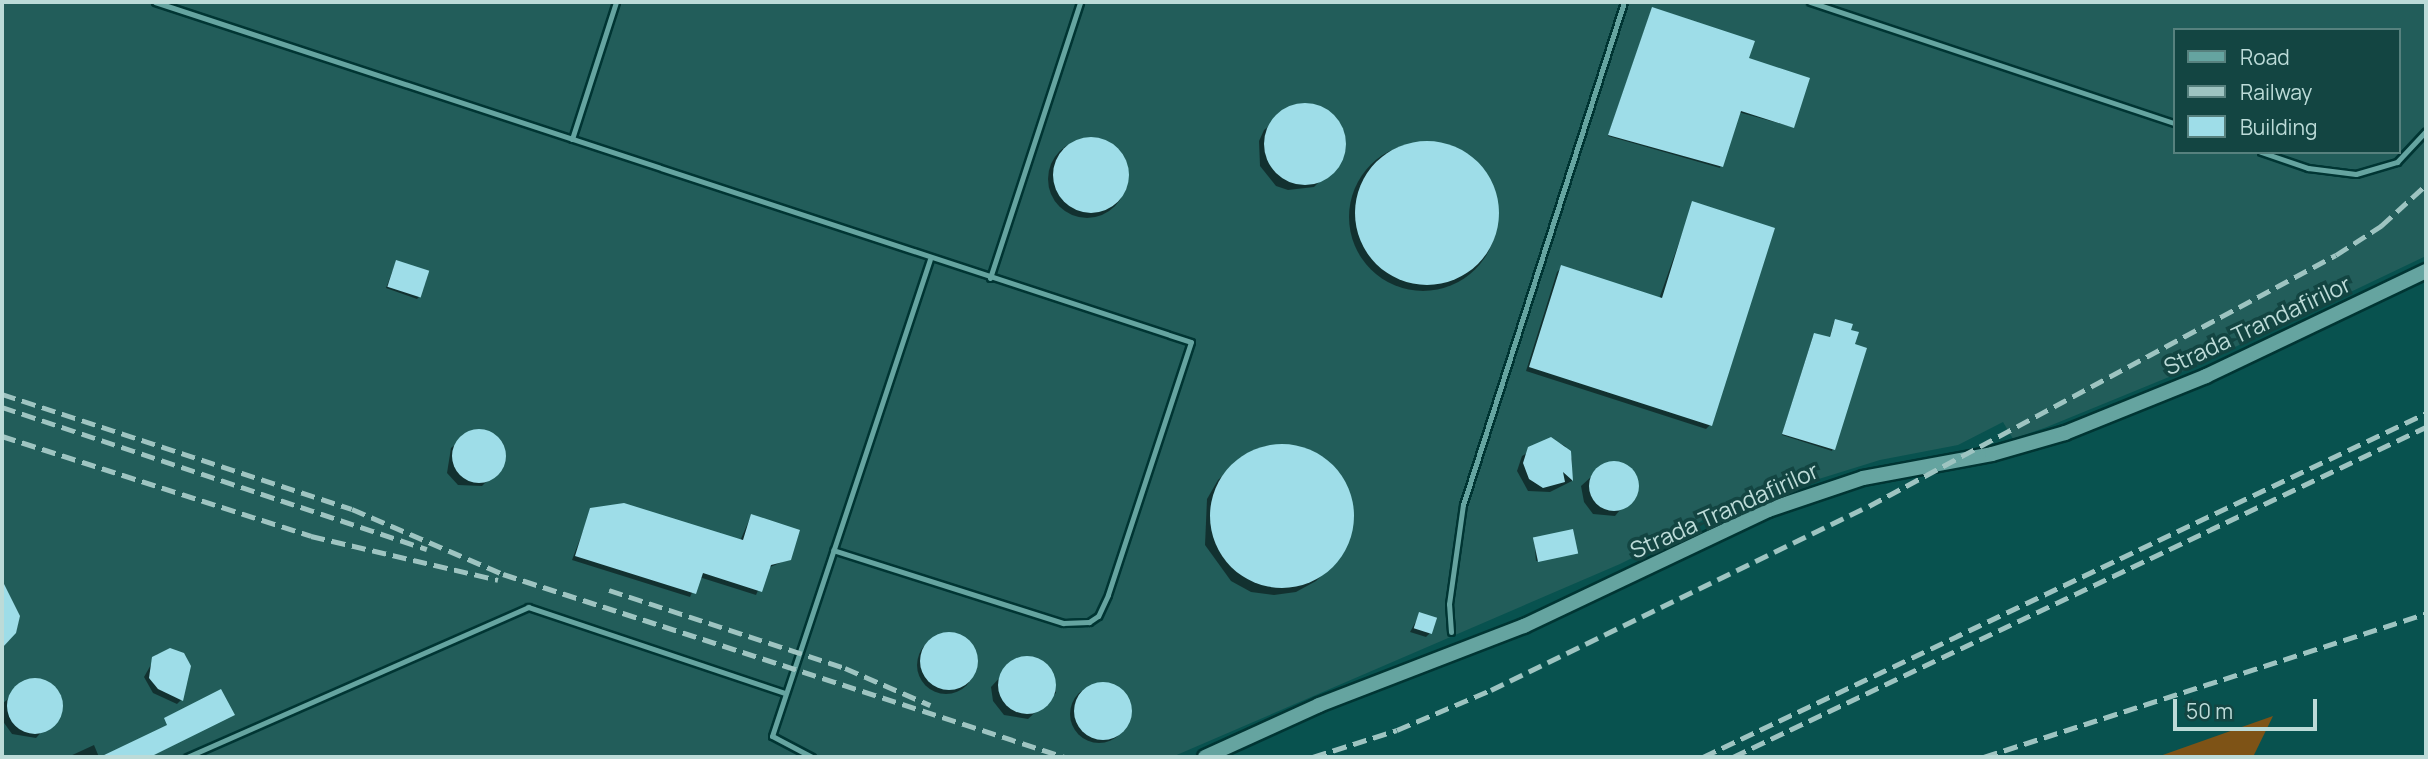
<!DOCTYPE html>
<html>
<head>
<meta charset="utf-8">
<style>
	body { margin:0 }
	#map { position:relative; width:2428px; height:759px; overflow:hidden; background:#08524f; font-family:Manrope,sans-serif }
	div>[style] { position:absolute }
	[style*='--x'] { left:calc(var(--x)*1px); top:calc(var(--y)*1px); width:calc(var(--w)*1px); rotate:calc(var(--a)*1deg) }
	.built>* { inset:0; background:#225d5a }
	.green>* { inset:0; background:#7e5316 }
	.shadow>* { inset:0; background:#0007 }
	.round { border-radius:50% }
	.building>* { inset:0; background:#9edde8; transform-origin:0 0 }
	.roads { filter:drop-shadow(2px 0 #003533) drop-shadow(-2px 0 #003533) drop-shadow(0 2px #003533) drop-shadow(0 -2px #003533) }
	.service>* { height:5px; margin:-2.5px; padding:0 2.5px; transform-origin:2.5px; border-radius:2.5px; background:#65a4a0 }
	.secondary>* { height:14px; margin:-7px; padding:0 7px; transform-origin:7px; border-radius:7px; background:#65a4a0 }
	.rail>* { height:5px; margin-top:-2.5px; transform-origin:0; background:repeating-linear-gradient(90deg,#9ec4c1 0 14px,transparent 0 21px) }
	span { translate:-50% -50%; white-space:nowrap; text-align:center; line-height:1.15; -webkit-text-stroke:7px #134542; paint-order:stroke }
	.street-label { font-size:23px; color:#bcdbd8 }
	.frame { position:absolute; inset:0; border:4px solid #bcdbd8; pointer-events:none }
	.legend { position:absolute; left:2173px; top:28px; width:228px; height:126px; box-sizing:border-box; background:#134542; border:2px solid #57817e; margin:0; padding:9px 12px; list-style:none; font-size:21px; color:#bcdbd8 }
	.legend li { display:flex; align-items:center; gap:14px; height:35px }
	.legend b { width:35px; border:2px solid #57817e }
	.scale { position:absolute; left:2173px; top:699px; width:144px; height:32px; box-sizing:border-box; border:4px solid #bcdbd8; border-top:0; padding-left:9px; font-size:21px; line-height:24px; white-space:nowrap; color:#bcdbd8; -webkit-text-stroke:5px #134542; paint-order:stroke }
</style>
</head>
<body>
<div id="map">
	<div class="built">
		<div style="clip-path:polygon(evenodd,2px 2px,2426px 2px,2426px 256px,2191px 368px,2047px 427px,2013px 439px,2003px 422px,1958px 445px,1880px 460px,1793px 487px,1790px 480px,1727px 503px,1687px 531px,1620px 564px,1172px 757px,2px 757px,2px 2px,2174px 30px,2398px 30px,2398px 152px,2174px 152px,2174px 30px)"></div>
	</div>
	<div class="green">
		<div style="clip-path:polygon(2273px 716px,2253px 757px,2157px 757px)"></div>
	</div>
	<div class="shadow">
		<div style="clip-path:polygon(1651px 11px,1747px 59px,1793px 127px,1738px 112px,1720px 168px,1608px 136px)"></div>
		<div style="clip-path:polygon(1316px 106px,1337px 121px,1342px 133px,1341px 160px,1314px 187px,1288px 190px,1276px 186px,1260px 166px,1259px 141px,1264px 130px,1292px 107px)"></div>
		<div class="round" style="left:1048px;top:140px;width:78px;height:78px"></div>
		<div class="round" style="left:1349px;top:143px;width:148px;height:148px"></div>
		<div style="clip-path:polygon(1693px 203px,1710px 425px,1706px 429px,1526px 371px,1557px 272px,1562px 267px,1659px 299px)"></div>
		<div style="clip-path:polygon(396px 262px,419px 297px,417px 299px,386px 288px)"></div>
		<div style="clip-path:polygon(1834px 322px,1849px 331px,1853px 345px,1865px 349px,1832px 451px,1782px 435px,1813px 336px,1829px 339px)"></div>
		<div style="clip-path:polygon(472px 431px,489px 432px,504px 452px,501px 467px,482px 486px,458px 485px,447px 473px,451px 448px)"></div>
		<div style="clip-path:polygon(1551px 439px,1565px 446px,1572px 459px,1572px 481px,1550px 492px,1528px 491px,1517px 471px,1522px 456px)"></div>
		<div style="clip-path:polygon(1290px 445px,1314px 452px,1333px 467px,1347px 487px,1353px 511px,1350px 535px,1340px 557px,1316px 581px,1296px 592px,1274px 595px,1251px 592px,1231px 581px,1205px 545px,1207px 499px,1218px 480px,1244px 455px,1266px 446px)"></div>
		<div style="clip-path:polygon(1617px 464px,1635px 477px,1636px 491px,1615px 516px,1593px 514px,1584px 502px,1581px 486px,1602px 467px)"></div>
		<div style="clip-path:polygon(591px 510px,740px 541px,751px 516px,789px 559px,768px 568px,756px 595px,699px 577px,690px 597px,572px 560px)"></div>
		<div style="clip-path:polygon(1534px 538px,1576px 553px,1536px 561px)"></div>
		<div style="clip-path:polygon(1420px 614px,1430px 633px,1426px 637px,1410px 632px)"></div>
		<div class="round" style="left:917px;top:636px;width:58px;height:58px"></div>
		<div style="clip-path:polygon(177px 652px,181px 700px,177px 704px,153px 693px,144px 677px,157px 654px)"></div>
		<div style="clip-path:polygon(1033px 659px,1053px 677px,1056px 693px,1028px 719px,1004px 715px,993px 701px,991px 687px,1015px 661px)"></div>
		<div style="clip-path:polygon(32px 680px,48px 683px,59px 696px,60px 712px,36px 738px,12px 734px,2px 720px,3px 703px)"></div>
		<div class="round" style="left:1070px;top:685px;width:58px;height:58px"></div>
		<div style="clip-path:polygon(94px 745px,99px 757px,68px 757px)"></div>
	</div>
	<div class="building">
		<div style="clip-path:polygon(1652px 7px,1755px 41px,1749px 58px,1810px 78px,1794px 128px,1741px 111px,1723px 167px,1608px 135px)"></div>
		<div class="round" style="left:1264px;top:103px;width:82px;height:82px"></div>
		<div class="round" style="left:1053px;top:137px;width:76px;height:76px"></div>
		<div class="round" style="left:1355px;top:141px;width:144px;height:144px"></div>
		<div style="clip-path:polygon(1692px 201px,1775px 228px,1712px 426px,1529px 367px,1561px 265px,1662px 298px)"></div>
		<div style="left:396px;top:260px;width:35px;height:28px;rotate:18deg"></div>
		<div style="clip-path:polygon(1835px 319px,1853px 324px,1851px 330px,1859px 332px,1855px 344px,1867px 348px,1835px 450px,1782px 434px,1814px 333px,1830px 337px)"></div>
		<div class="round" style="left:452px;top:429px;width:54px;height:54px"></div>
		<div style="clip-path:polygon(1551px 437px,1571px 451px,1573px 481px,1563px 472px,1565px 482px,1543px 488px,1529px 479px,1523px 463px,1528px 447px)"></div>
		<div class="round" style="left:1210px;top:444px;width:144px;height:144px"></div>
		<div class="round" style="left:1589px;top:461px;width:50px;height:50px"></div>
		<div style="clip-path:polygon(624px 503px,743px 540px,751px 514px,800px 530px,791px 560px,771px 565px,762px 592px,703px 573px,696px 594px,575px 556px,590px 508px)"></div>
		<div style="left:1573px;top:529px;width:25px;height:41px;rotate:78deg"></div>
		<div style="clip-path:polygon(2px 580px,20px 616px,16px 633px,2px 648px)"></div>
		<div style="left:1419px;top:612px;width:19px;height:17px;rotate:18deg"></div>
		<div class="round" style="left:920px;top:632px;width:58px;height:58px"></div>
		<div style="clip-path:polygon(170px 648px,184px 653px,191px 666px,183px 701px,158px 689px,149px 678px,152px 657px)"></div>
		<div class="round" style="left:998px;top:656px;width:58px;height:58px"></div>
		<div class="round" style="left:7px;top:678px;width:56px;height:56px"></div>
		<div class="round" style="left:1074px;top:682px;width:58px;height:58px"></div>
		<div style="clip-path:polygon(221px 689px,235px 715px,150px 757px,100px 757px,167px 725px,164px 718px)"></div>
	</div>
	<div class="roads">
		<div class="service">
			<div style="--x:155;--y:2;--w:1090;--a:18.17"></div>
			<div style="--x:1191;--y:342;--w:266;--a:108.2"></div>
			<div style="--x:1108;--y:595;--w:23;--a:115"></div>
			<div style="--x:1098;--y:616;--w:11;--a:146"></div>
			<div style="--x:1089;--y:622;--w:26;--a:178"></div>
			<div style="--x:1063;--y:623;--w:241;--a:-162.4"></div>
			<div style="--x:1810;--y:2;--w:384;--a:18.4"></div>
			<div style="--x:572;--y:139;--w:144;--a:-72.2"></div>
			<div style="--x:2261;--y:152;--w:50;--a:18.8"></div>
			<div style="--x:2308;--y:168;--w:48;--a:7.1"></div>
			<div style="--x:2356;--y:174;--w:43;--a:-16.3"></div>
			<div style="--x:2397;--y:162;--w:42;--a:-46.9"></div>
			<div style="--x:990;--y:278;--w:290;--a:-71.9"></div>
			<div style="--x:1451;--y:632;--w:28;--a:-94"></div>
			<div style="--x:1449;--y:604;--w:100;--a:-82"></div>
			<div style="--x:1463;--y:505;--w:528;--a:-72.25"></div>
			<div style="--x:187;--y:757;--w:373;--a:-23.7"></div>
			<div style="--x:528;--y:607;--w:271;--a:18.5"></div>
			<div style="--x:812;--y:757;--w:45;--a:-152.3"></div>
			<div style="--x:772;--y:736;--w:502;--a:-71.67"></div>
		</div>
		<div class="secondary">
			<div style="--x:1205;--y:757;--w:125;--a:-24.5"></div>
			<div style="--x:1319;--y:705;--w:220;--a:-21.1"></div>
			<div style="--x:1524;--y:626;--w:270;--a:-25.4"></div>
			<div style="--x:1768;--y:510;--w:100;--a:-18.6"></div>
			<div style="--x:1863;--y:478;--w:131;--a:-10.5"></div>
			<div style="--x:1992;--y:454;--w:76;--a:-16"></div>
			<div style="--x:2065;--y:433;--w:152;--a:-22"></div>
			<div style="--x:2206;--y:376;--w:244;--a:-25.5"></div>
		</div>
	</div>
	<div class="rail">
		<div style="--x:2;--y:394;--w:368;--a:18.2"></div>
		<div style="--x:352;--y:509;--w:164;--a:23.3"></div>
		<div style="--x:503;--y:574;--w:591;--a:18.04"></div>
		<div style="--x:2;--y:407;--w:448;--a:18.5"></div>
		<div style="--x:2;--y:436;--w:325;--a:17.9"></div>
		<div style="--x:311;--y:536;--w:192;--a:13.2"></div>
		<div style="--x:609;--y:590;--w:249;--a:18.3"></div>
		<div style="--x:845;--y:668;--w:93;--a:23.5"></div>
		<div style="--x:1313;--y:757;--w:88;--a:-17.8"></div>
		<div style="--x:1397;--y:730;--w:102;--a:-23.1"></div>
		<div style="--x:1491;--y:690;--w:420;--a:-26"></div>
		<div style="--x:1869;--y:506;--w:530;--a:-28.26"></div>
		<div style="--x:2336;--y:255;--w:54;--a:-32.8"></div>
		<div style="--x:2381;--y:226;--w:61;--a:-42.3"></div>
		<div style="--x:1703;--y:757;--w:801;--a:-25.44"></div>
		<div style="--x:1733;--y:757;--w:768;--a:-25.46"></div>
		<div style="--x:1984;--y:757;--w:465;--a:-18"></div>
	</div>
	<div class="street-label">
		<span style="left:2257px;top:325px;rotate:-25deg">Strada Trandafirilor</span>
		<span style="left:1724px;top:510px;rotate:-24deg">Strada Trandafirilor</span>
	</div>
	<div class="frame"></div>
	<ul class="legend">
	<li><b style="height:9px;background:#65a4a0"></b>Road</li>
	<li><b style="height:9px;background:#9ec4c1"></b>Railway</li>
	<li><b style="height:19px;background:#9edde8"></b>Building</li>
	</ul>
	<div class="scale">50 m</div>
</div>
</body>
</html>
